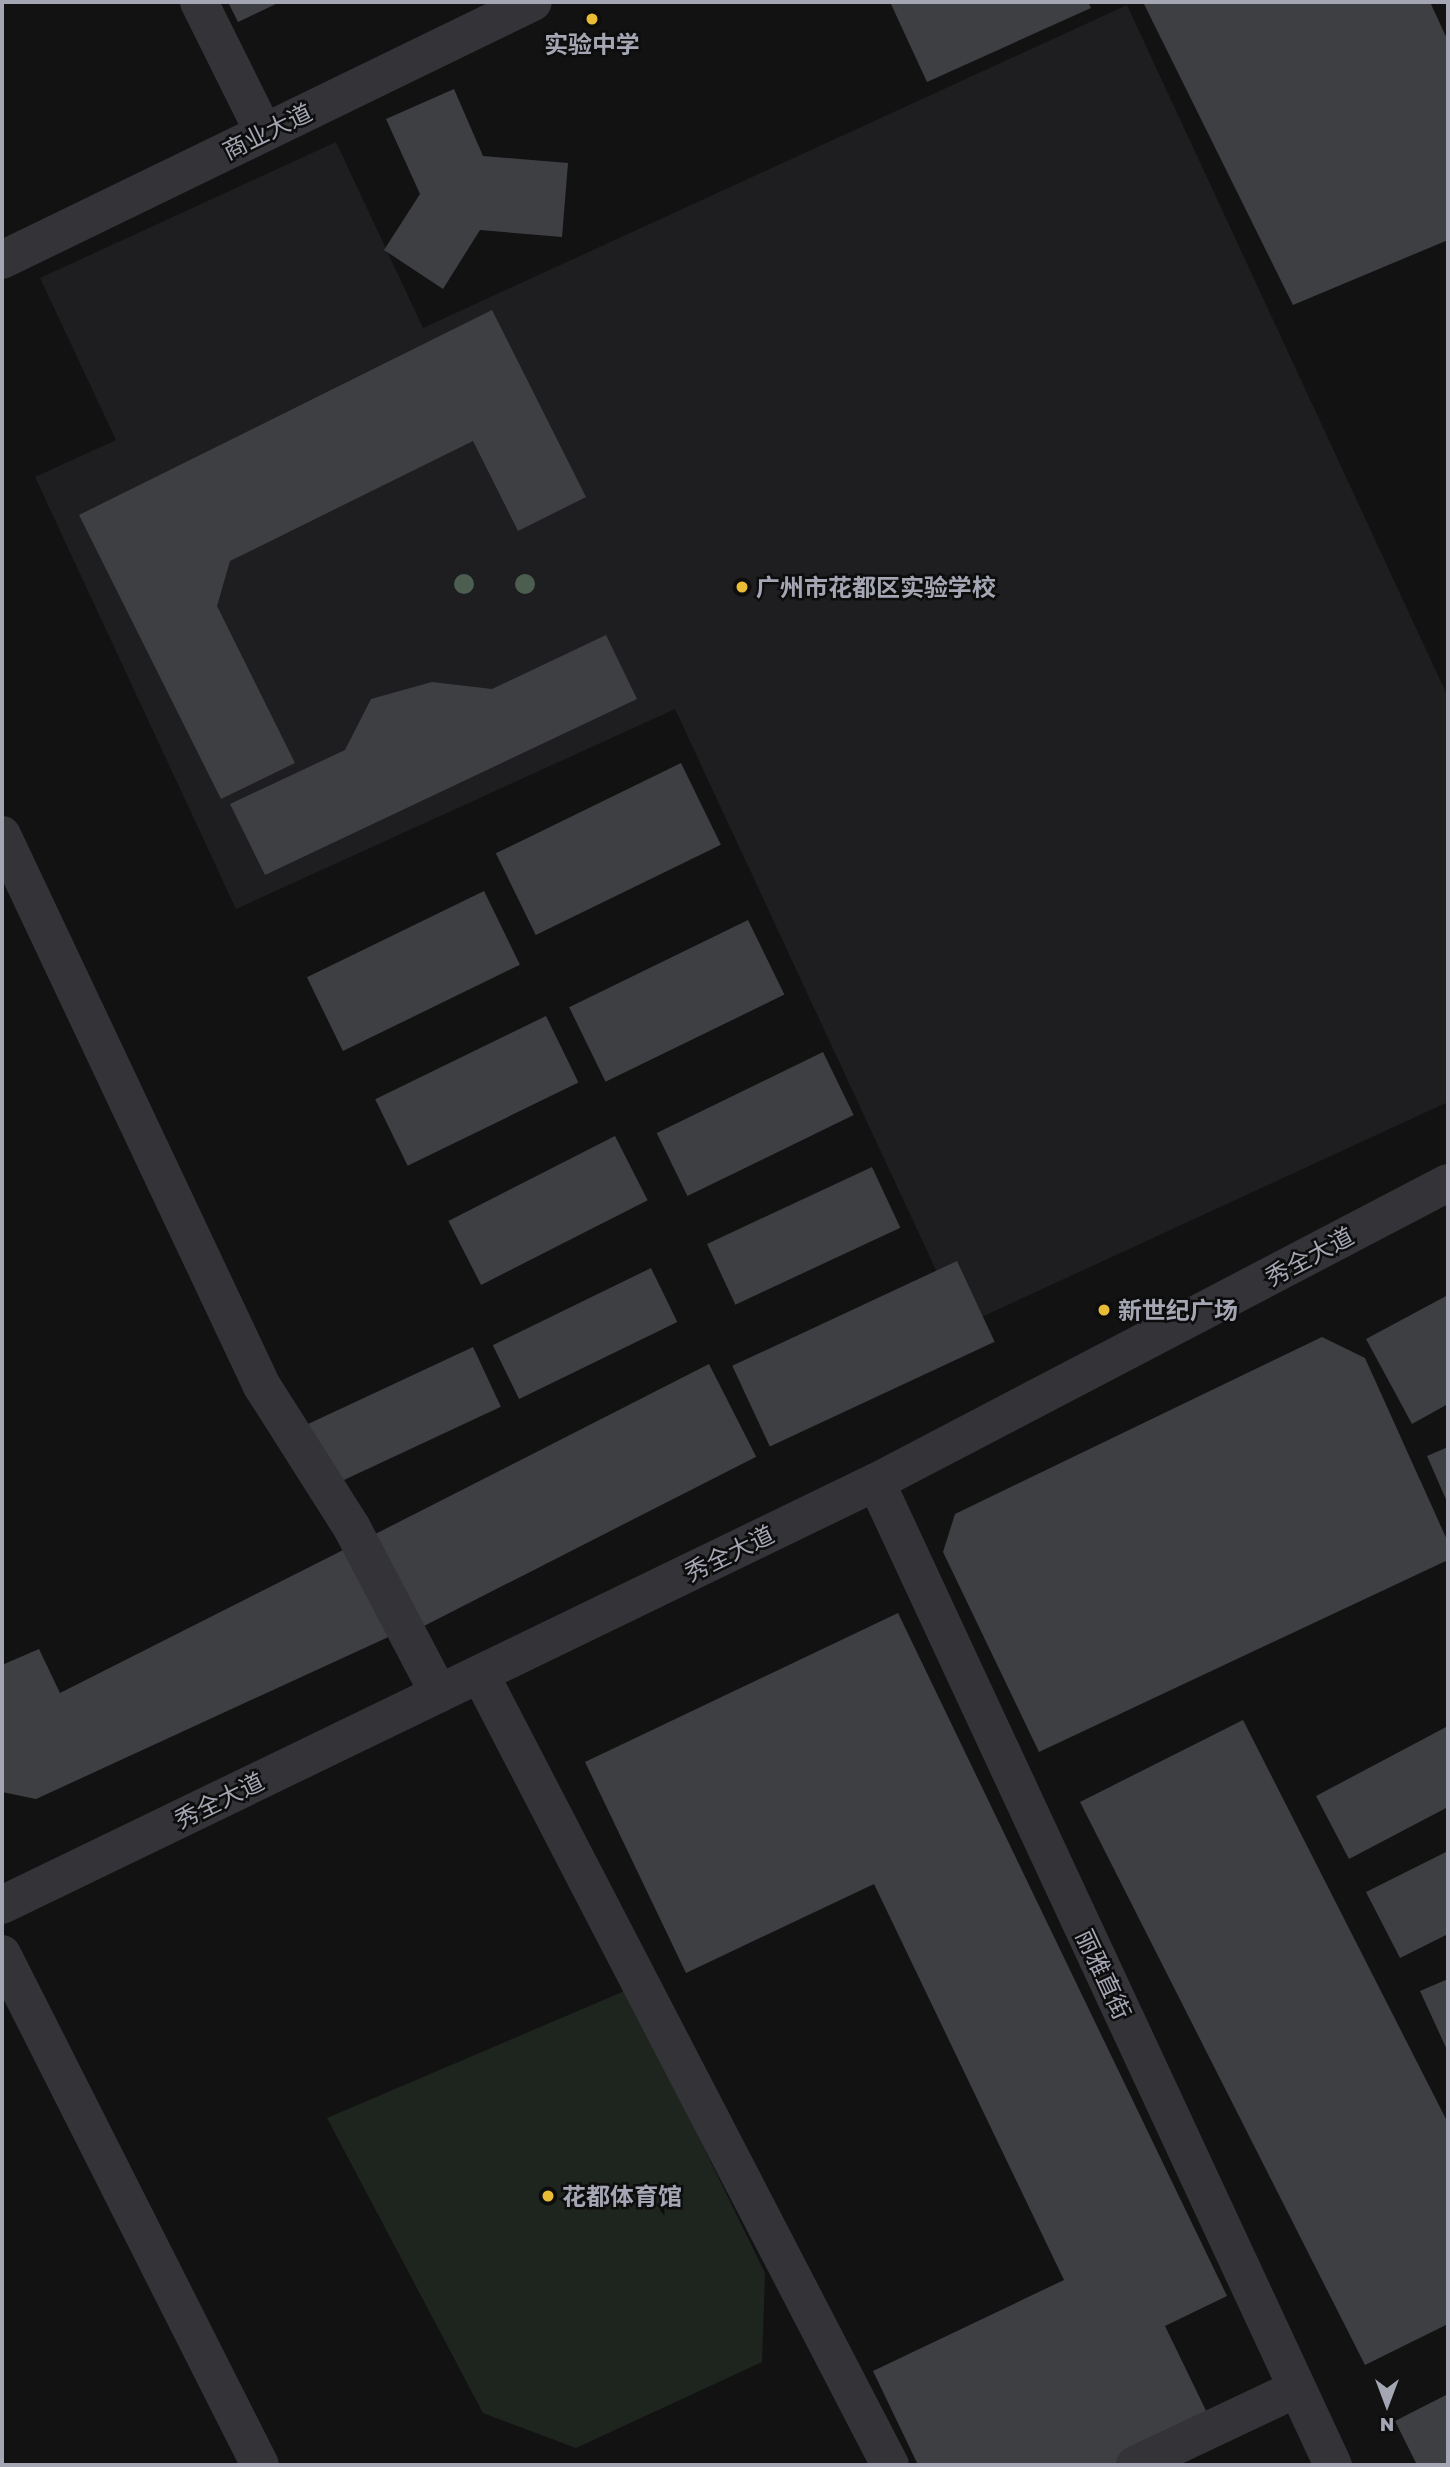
<!DOCTYPE html>
<html>
<head>
<meta charset="utf-8">
<style>
	body { margin:0 }
	#map { position:relative; width:1450px; height:2467px; overflow:hidden; background:#121213; font-family:"Golos Text","Noto Sans SC",sans-serif }
	div>[style] { position:absolute }
	[style*='--x'] { left:calc(var(--x)*1px); top:calc(var(--y)*1px); width:calc(var(--w)*1px); rotate:calc(var(--a)*1deg) }
	.built>* { inset:0; background:#1e1e20 }
	.green>* { inset:0; background:#1e251f }
	.building>* { inset:0; background:#3e3f43; transform-origin:0 0 }
	.minor>* { height:38px; margin:-19px; padding:0 19px; transform-origin:19px; border-radius:19px; background:#333338 }
	.tertiary>* { height:38px; margin:-19px; padding:0 19px; transform-origin:19px; border-radius:19px; background:#333338 }
	.trees>* { width:20px; height:20px; margin:-10px; border-radius:50%; background:#4c5e50 }
	.dots>* { width:19px; height:19px; translate:-50% -50%; box-sizing:border-box; border:4px solid #0d0d0e; border-radius:50% }
	span { translate:-50% -50%; white-space:nowrap; text-align:center; line-height:1.15; -webkit-text-stroke:5px #0d0d0e; paint-order:stroke }
	.poi-label { font-size:24px; color:#a4a7b3; font-weight:700 }
	.left { translate:0 -50%; text-align:left }
	.street-label { font-size:24px; color:#a4a7b3 }
	.frame { position:absolute; inset:0; border:4px solid #a4a7b3; pointer-events:none }
	.north { position:absolute; left:1352px; top:2369px; width:70px; height:70px; -webkit-text-stroke:5px #0d0d0e; paint-order:stroke; rotate:180deg; font-size:19px; font-weight:700; line-height:28px; text-align:center; color:#a4a7b3 }
	.north::after { content:''; display:block; margin:auto; width:24px; height:32px; background:#a4a7b3; clip-path:polygon(50% 0,100% 100%,50% 72%,0 100%) }
</style>
</head>
<body>
<div id="map">
	<div class="built">
		<div style="clip-path:polygon(1127px 5px,1448px 697px,1448px 1102px,962px 1326px,675px 709px,236px 909px,35px 477px,116px 440px,40px 278px,336px 142px,423px 328px)"></div>
	</div>
	<div class="green">
		<div style="clip-path:polygon(627px 1990px,765px 2273px,762px 2362px,576px 2448px,483px 2413px,327px 2118px)"></div>
	</div>
	<div class="building">
		<div style="clip-path:polygon(228px 2px,280px 2px,238px 22px)"></div>
		<div style="clip-path:polygon(890px 2px,1088px 2px,1091px 8px,927px 82px)"></div>
		<div style="clip-path:polygon(1143px 2px,1430px 2px,1448px 41px,1448px 240px,1293px 305px)"></div>
		<div style="clip-path:polygon(454px 89px,483px 156px,568px 163px,562px 237px,480px 230px,443px 289px,384px 250px,420px 194px,386px 119px)"></div>
		<div style="clip-path:polygon(492px 310px,586px 497px,518px 531px,473px 441px,230px 561px,217px 606px,295px 763px,221px 799px,79px 515px)"></div>
		<div style="clip-path:polygon(606px 635px,637px 699px,265px 875px,230px 804px,345px 750px,371px 699px,432px 682px,492px 689px)"></div>
		<div style="left:681px;top:763px;width:91px;height:206px;rotate:64deg"></div>
		<div style="left:484px;top:891px;width:82px;height:197px;rotate:64deg"></div>
		<div style="left:748px;top:920px;width:83px;height:199px;rotate:64deg"></div>
		<div style="left:546px;top:1016px;width:74px;height:190px;rotate:64deg"></div>
		<div style="left:823px;top:1052px;width:70px;height:185px;rotate:64deg"></div>
		<div style="left:615px;top:1136px;width:72px;height:187px;rotate:63deg"></div>
		<div style="left:872px;top:1167px;width:67px;height:182px;rotate:65deg"></div>
		<div style="left:957px;top:1261px;width:89px;height:248px;rotate:65deg"></div>
		<div style="left:651px;top:1268px;width:60px;height:176px;rotate:64deg"></div>
		<div style="clip-path:polygon(1448px 1295px,1448px 1404px,1412px 1424px,1366px 1339px)"></div>
		<div style="clip-path:polygon(1322px 1337px,1365px 1358px,1448px 1542px,1448px 1560px,1039px 1752px,943px 1552px,955px 1514px)"></div>
		<div style="left:473px;top:1347px;width:66px;height:182px;rotate:65deg"></div>
		<div style="left:709px;top:1364px;width:104px;height:374px;rotate:63deg"></div>
		<div style="clip-path:polygon(1448px 1447px,1448px 1504px,1427px 1456px)"></div>
		<div style="clip-path:polygon(361px 1541px,408px 1628px,36px 1799px,2px 1792px,2px 1665px,39px 1649px,60px 1693px)"></div>
		<div style="clip-path:polygon(898px 1613px,1227px 2296px,1165px 2326px,1212px 2423px,1124px 2465px,918px 2465px,873px 2371px,1064px 2280px,874px 1884px,686px 1973px,585px 1762px)"></div>
		<div style="clip-path:polygon(1243px 1720px,1448px 2123px,1448px 2324px,1365px 2365px,1080px 1802px)"></div>
		<div style="clip-path:polygon(1448px 1726px,1448px 1807px,1349px 1859px,1316px 1796px)"></div>
		<div style="clip-path:polygon(1448px 1851px,1448px 1934px,1400px 1958px,1366px 1892px)"></div>
		<div style="clip-path:polygon(1448px 1979px,1448px 2052px,1420px 1991px)"></div>
		<div style="clip-path:polygon(1448px 2394px,1448px 2465px,1417px 2465px,1395px 2421px)"></div>
	</div>
	<div class="minor">
		<div style="--x:199;--y:2;--w:146;--a:63.6"></div>
		<div style="--x:2;--y:260;--w:590;--a:-25.91"></div>
		<div style="--x:2;--y:835;--w:609;--a:64.74"></div>
		<div style="--x:262;--y:1386;--w:168;--a:57.6"></div>
		<div style="--x:352;--y:1528;--w:187;--a:62.3"></div>
		<div style="--x:876;--y:1482;--w:1084;--a:65.07"></div>
		<div style="--x:480;--y:1674;--w:891;--a:62.6"></div>
		<div style="--x:2;--y:1954;--w:572;--a:63.21"></div>
		<div style="--x:1135;--y:2465;--w:178;--a:-25.3"></div>
	</div>
	<div class="tertiary">
		<div style="--x:2;--y:1905;--w:971;--a:-25.83"></div>
		<div style="--x:876;--y:1482;--w:645;--a:-27.6"></div>
	</div>
	<div class="trees">
		<div style="left:464px;top:584px"></div>
		<div style="left:525px;top:584px"></div>
	</div>
	<div class="dots">
		<div style="left:592px;top:19px;background:#e8bd35"></div>
		<div style="left:742px;top:587px;background:#e8bd35"></div>
		<div style="left:1104px;top:1310px;background:#e8bd35"></div>
		<div style="left:548px;top:2196px;background:#e8bd35"></div>
	</div>
	<div class="poi-label">
		<span style="left:592px;top:44px">实验中学</span>
		<span class="left" style="left:756px;top:587px">广州市花都区实验学校</span>
		<span class="left" style="left:1118px;top:1310px">新世纪广场</span>
		<span class="left" style="left:562px;top:2196px">花都体育馆</span>
	</div>
	<div class="street-label">
		<span style="left:267px;top:131px;rotate:-26deg">商业大道</span>
		<span style="left:1309px;top:1256px;rotate:-28deg">秀全大道</span>
		<span style="left:729px;top:1553px;rotate:-26deg">秀全大道</span>
		<span style="left:219px;top:1800px;rotate:-26deg">秀全大道</span>
		<span style="left:1104px;top:1974px;rotate:65deg">丽雅直街</span>
	</div>
	<div class="frame"></div>
	<div class="north">N</div>
</div>
</body>
</html>
